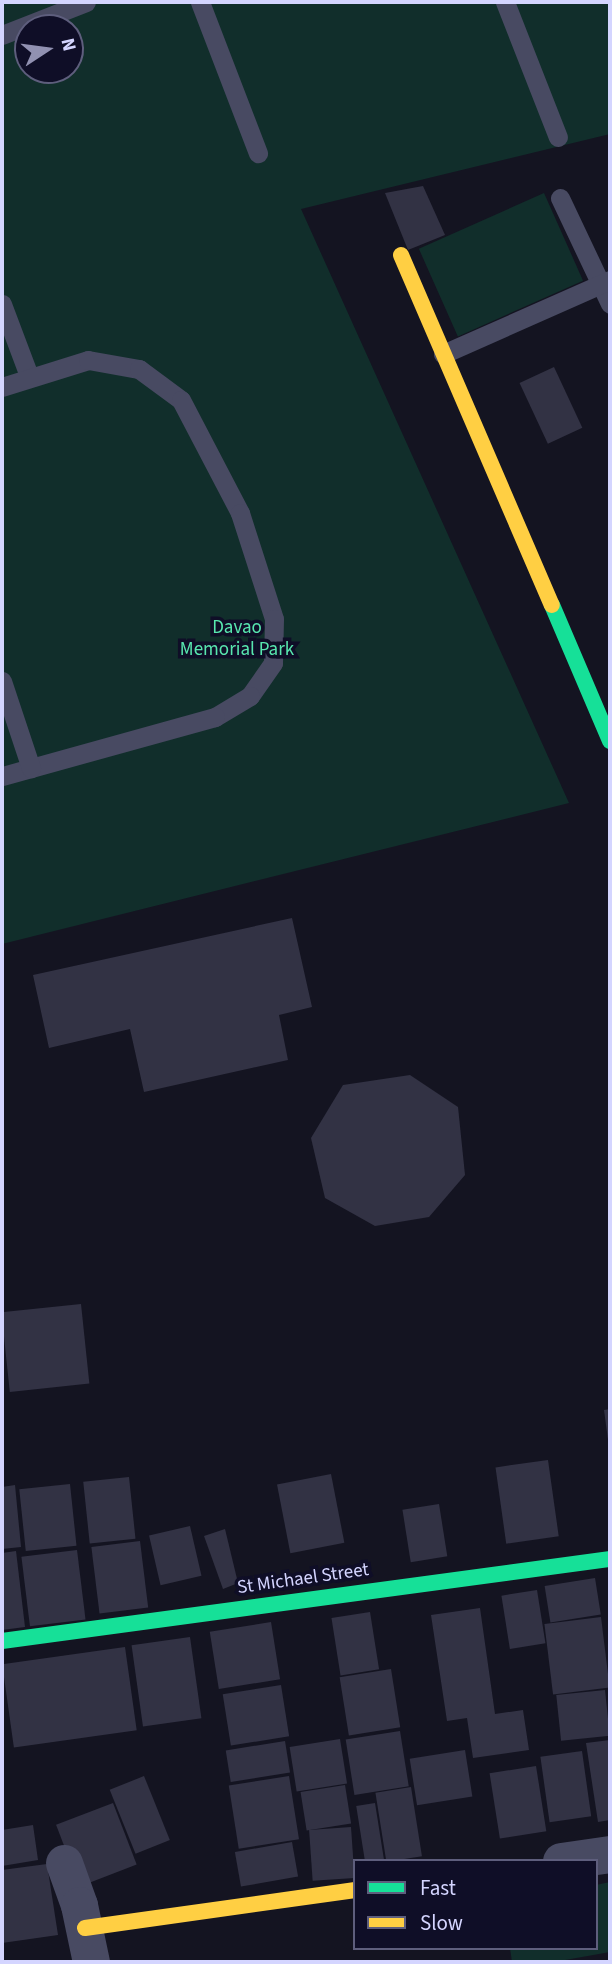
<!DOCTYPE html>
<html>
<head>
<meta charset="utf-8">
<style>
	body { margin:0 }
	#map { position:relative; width:612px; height:1964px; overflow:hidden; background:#141421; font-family:"Source Sans 3",sans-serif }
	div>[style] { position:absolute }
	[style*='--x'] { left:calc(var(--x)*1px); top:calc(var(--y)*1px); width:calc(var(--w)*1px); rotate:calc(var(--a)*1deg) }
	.green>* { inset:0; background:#112e2b; transform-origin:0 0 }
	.building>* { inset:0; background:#323244; transform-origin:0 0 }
	.lane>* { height:19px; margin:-9.5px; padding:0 9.5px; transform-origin:9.5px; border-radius:9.5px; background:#484a62 }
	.street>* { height:37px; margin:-18.5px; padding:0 18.5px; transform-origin:18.5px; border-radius:18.5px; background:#484a62 }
	.fast>* { height:16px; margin:-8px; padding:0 8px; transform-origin:8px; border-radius:8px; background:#16e098 }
	.slow>* { height:16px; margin:-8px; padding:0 8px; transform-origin:8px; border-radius:8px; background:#ffcf43 }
	span { translate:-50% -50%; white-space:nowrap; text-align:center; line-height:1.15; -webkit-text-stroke:7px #0f0e27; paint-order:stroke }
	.park-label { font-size:19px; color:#58e7af }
	.street-label { font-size:19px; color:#d4d5ff }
	.frame { position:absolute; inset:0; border:4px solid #d4d5ff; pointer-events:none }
	.legend { position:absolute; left:353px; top:1859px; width:245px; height:91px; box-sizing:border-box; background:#0f0e27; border:2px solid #5e5e7d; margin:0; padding:9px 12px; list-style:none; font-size:21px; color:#d4d5ff }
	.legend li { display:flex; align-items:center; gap:14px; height:35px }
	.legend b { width:35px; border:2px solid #5e5e7d }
	.north { position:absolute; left:14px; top:14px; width:70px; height:70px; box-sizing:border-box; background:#0f0e27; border:2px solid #5e5e7d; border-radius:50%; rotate:77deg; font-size:19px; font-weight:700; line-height:28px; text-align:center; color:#d4d5ff }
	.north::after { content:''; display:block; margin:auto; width:24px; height:32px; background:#9191b1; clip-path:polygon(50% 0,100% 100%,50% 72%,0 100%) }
</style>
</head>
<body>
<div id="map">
	<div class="green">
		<div style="clip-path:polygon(evenodd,2px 2px,610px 2px,610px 134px,301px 209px,569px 803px,2px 944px,2px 2px,28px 28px,70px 28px,70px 70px,28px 70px,28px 28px)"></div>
		<div style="left:544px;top:193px;width:96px;height:137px;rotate:66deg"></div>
		<div style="clip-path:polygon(610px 1882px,610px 1952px,554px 1962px,512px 1962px,510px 1948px,596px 1948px,596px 1885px)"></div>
	</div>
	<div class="building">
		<div style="clip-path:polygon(423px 186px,445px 235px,408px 250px,385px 193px)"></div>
		<div style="left:554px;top:367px;width:67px;height:38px;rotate:65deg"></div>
		<div style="clip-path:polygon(292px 918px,312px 1007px,279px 1015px,288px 1060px,144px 1092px,130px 1029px,49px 1048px,33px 975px)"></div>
		<div style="clip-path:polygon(410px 1075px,458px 1107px,465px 1175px,429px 1217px,375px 1226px,325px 1198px,311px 1138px,343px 1085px)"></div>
		<div style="left:81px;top:1304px;width:80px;height:80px;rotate:84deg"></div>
		<div style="clip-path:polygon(610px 1409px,610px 1447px,609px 1447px,604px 1410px)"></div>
		<div style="left:548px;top:1460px;width:77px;height:53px;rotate:82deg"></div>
		<div style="left:331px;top:1474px;width:70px;height:55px;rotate:79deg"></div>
		<div style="left:129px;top:1477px;width:62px;height:46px;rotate:84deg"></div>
		<div style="left:70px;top:1484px;width:62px;height:51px;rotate:84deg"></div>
		<div style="clip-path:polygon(15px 1485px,21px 1547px,2px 1549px,2px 1487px)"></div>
		<div style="left:439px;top:1504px;width:53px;height:37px;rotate:81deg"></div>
		<div style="left:190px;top:1526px;width:51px;height:42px;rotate:77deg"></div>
		<div style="clip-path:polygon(225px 1529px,238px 1583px,223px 1589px,204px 1536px)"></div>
		<div style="left:140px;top:1541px;width:67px;height:49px;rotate:83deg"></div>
		<div style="left:77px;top:1550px;width:70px;height:56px;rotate:83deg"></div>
		<div style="clip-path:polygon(16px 1551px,25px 1627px,2px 1630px,2px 1553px)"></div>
		<div style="left:595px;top:1578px;width:37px;height:51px;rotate:81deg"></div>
		<div style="left:537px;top:1590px;width:54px;height:36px;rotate:81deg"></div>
		<div style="clip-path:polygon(480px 1608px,495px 1714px,523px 1710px,529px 1750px,473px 1758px,467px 1718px,447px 1721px,431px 1615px)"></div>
		<div style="left:370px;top:1612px;width:58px;height:39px;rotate:81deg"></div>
		<div style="left:601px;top:1617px;width:71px;height:57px;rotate:83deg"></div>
		<div style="left:271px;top:1622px;width:58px;height:62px;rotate:81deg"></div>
		<div style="left:190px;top:1637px;width:82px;height:59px;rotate:82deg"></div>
		<div style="left:125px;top:1647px;width:84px;height:124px;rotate:82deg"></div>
		<div style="left:391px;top:1669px;width:59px;height:52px;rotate:81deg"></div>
		<div style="left:281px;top:1685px;width:52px;height:59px;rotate:81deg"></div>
		<div style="left:605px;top:1690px;width:46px;height:49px;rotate:84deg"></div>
		<div style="left:400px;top:1731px;width:56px;height:55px;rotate:81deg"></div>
		<div style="left:340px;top:1739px;width:45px;height:51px;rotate:81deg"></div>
		<div style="clip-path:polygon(610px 1740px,610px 1820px,598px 1822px,586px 1743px)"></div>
		<div style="left:285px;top:1741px;width:32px;height:60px;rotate:81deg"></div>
		<div style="left:465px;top:1750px;width:47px;height:56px;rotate:81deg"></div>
		<div style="left:582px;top:1751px;width:66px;height:42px;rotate:82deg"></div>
		<div style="left:536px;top:1766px;width:66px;height:47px;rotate:81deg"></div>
		<div style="left:144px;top:1776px;width:69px;height:37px;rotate:68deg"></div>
		<div style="left:289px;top:1776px;width:64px;height:61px;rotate:81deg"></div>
		<div style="left:345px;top:1785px;width:39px;height:45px;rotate:81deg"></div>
		<div style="left:411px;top:1787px;width:70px;height:36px;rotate:81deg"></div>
		<div style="left:113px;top:1803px;width:66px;height:61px;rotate:69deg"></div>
		<div style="left:375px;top:1803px;width:59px;height:19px;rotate:81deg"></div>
		<div style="clip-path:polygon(33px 1825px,38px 1860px,2px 1866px,2px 1830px)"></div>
		<div style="left:351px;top:1827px;width:51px;height:42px;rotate:86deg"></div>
		<div style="left:292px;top:1842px;width:35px;height:58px;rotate:80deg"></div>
		<div style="clip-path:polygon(47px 1864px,58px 1935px,2px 1943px,2px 1870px)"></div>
	</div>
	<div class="lane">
		<div style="--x:200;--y:2;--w:162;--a:69"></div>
		<div style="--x:505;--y:2;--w:145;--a:68.6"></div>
		<div style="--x:2;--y:35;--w:90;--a:-21.4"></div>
		<div style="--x:560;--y:198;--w:117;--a:64.7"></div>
		<div style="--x:2;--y:304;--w:77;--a:69.4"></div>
		<div style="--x:443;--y:354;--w:183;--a:-23.9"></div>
		<div style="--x:2;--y:387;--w:90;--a:-17.4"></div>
		<div style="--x:88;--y:360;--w:52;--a:10"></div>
		<div style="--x:139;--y:369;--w:52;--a:36.4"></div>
		<div style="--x:181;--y:400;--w:127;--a:62.4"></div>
		<div style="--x:240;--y:513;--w:111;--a:72.2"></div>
		<div style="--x:274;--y:619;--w:44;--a:91.3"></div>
		<div style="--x:273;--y:663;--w:40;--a:124.9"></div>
		<div style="--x:250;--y:696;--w:41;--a:149"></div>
		<div style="--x:215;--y:717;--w:221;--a:164.5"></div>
		<div style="--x:2;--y:681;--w:92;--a:71.6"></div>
	</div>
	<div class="street">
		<div style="--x:561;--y:1861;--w:49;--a:-8.1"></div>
		<div style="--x:64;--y:1863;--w:45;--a:70.3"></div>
		<div style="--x:79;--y:1905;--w:58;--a:78.1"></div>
	</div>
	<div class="fast">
		<div style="--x:552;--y:605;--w:148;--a:66.9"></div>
		<div style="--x:2;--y:1641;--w:614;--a:-7.68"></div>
	</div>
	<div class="slow">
		<div style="--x:401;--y:255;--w:381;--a:66.7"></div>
		<div style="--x:85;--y:1928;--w:273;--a:-8"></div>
	</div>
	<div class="park-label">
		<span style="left:237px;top:639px">Davao<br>Memorial Park</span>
	</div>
	<div class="street-label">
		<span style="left:303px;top:1579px;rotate:-8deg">St Michael Street</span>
	</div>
	<div class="frame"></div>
	<ul class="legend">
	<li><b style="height:9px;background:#16e098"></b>Fast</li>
	<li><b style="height:9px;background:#ffcf43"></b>Slow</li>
	</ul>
	<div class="north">N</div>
</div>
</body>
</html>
